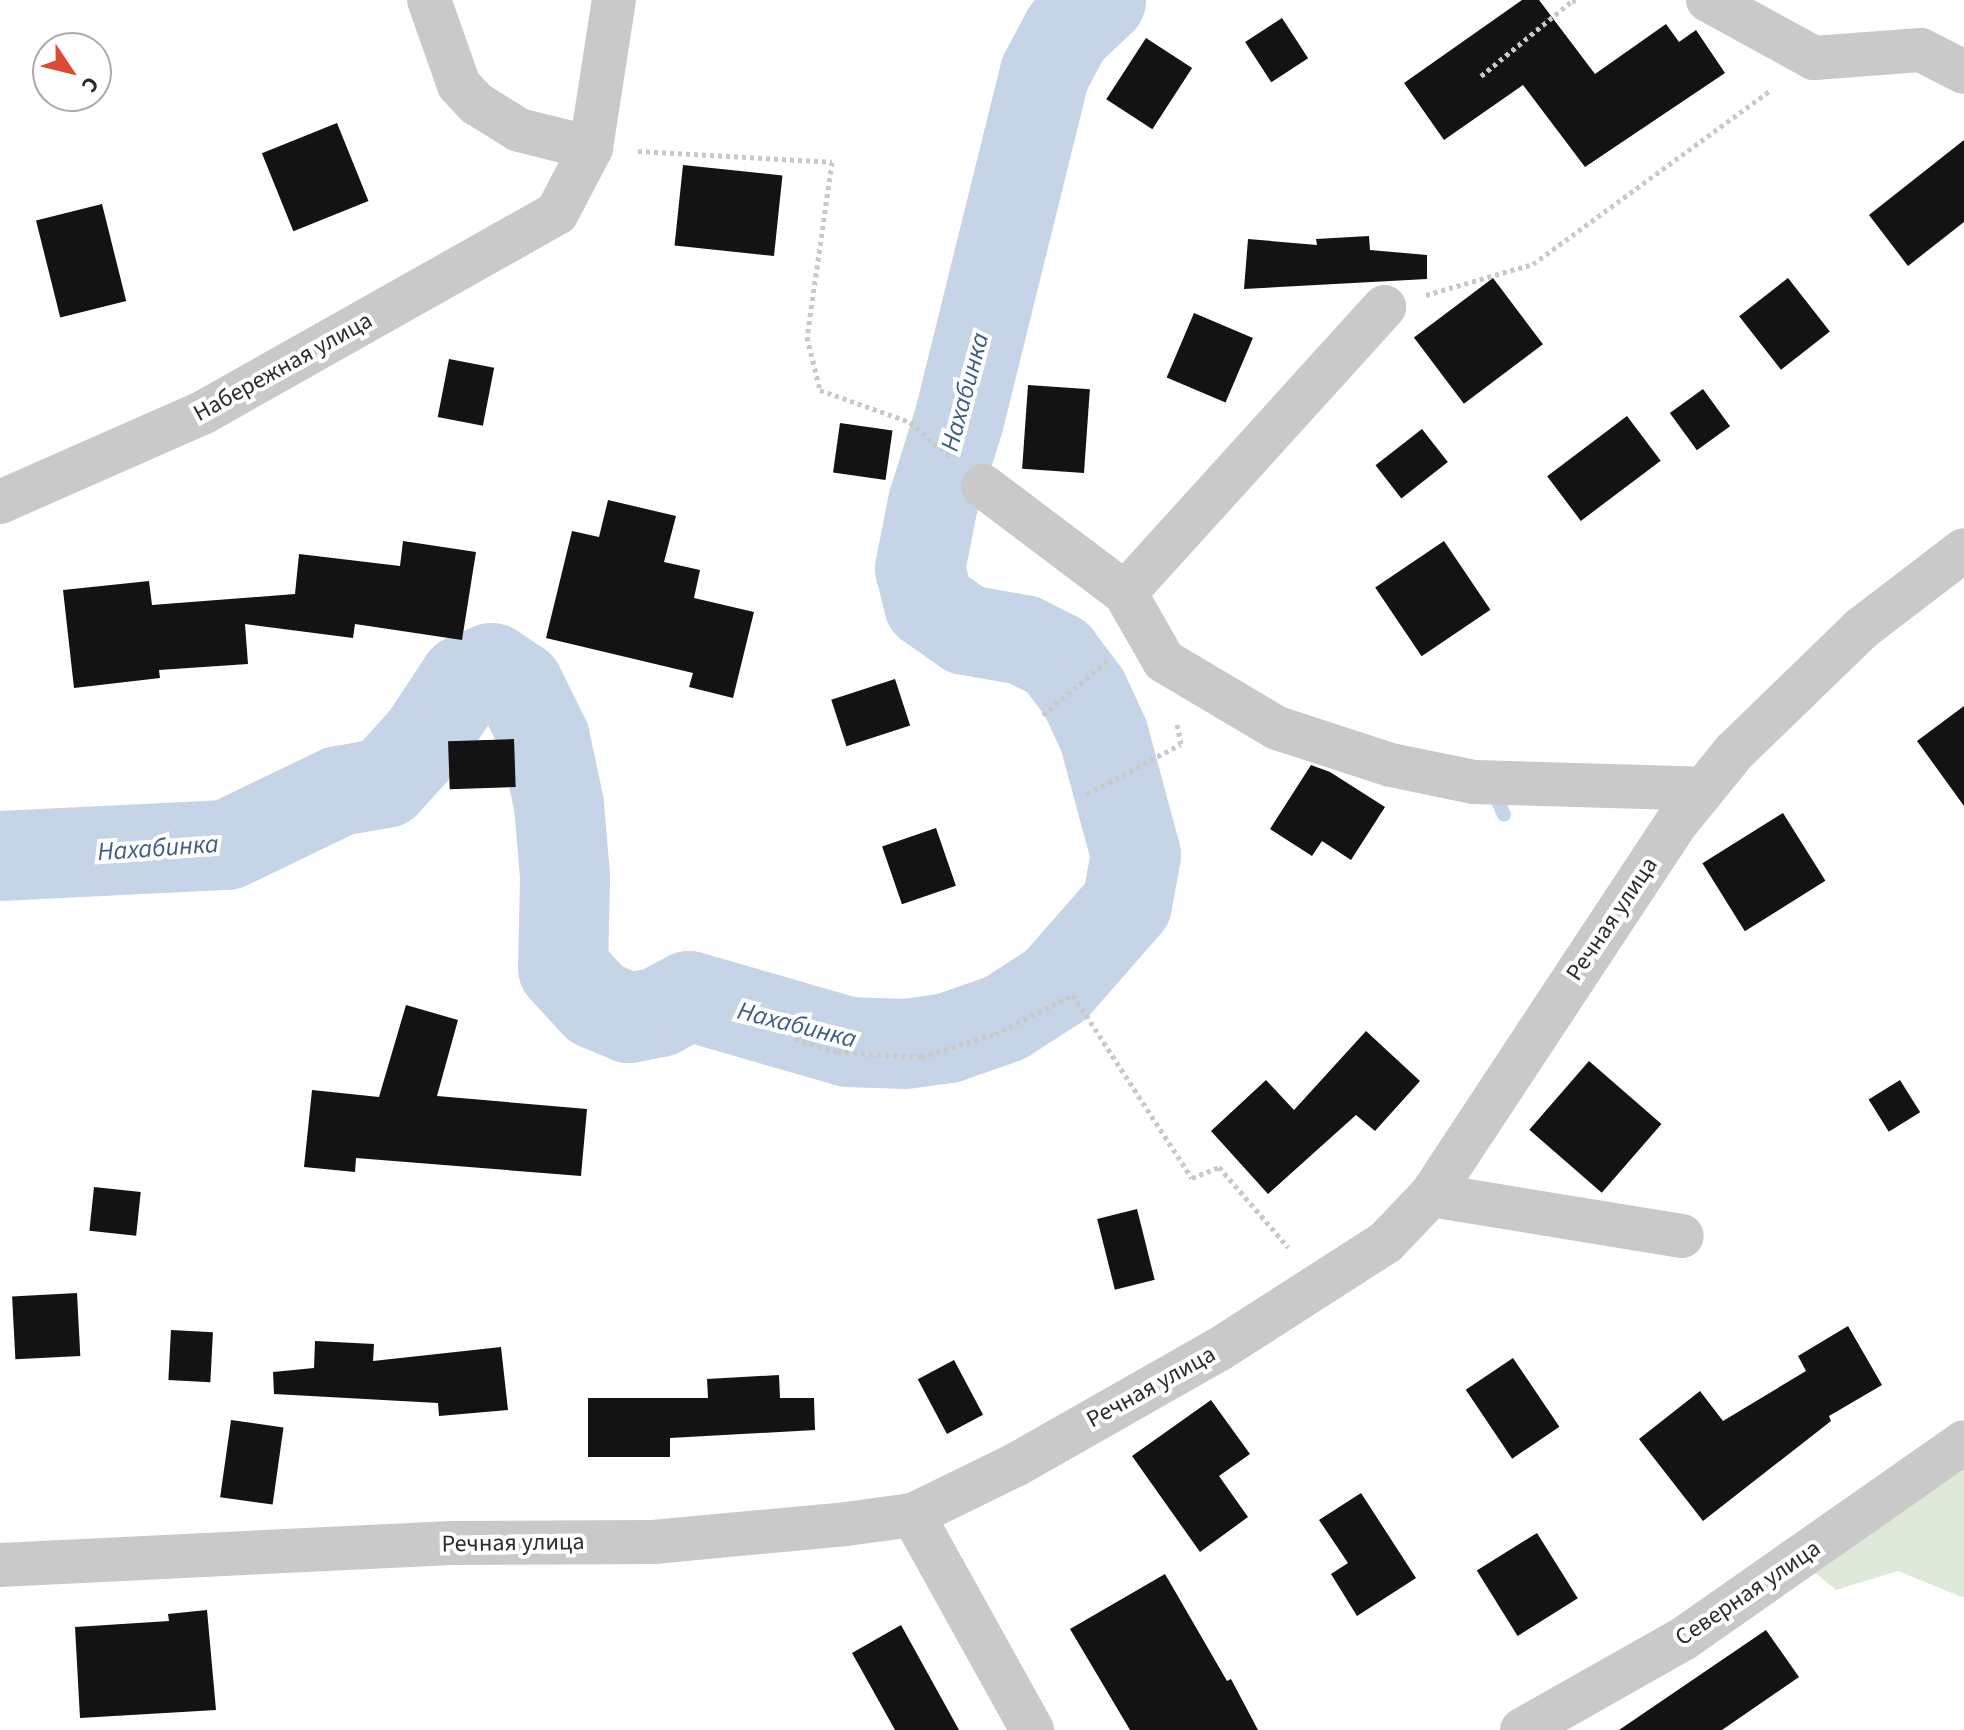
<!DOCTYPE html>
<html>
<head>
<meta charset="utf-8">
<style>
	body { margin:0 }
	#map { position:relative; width:1964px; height:1730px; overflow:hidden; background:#fff; font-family:"Source Sans 3",sans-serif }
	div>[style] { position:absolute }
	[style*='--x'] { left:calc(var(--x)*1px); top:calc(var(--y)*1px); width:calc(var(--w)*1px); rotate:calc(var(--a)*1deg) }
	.green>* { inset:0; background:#dfe9da }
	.stream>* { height:14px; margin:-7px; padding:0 7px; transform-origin:7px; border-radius:7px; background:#c6d4e8 }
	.river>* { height:90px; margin:-45px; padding:0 45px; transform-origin:45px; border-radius:45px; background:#c6d4e8 }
	.building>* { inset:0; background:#131313; transform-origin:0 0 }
	.path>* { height:5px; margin-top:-2.5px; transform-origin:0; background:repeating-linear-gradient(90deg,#c9c9c9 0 4px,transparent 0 8px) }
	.minor>* { height:44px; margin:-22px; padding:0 22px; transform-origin:22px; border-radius:22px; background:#c9c9c9 }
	span { translate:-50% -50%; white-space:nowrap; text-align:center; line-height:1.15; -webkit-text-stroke:8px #fff; paint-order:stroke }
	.street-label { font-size:24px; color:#2c2c2c }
	.water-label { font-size:26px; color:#3f5d89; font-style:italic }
	.north { position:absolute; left:32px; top:32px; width:80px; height:80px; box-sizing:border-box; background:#fff; border:2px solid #ababab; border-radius:50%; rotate:125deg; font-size:22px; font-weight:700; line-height:32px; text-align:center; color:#2c2c2c }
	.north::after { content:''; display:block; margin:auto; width:28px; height:36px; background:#dc4a35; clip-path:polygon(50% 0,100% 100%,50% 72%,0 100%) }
</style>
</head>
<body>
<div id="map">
	<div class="green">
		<div style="clip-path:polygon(1964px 1452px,1964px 1598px,1898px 1571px,1836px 1590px,1813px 1571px)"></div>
	</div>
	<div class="stream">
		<div style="--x:1067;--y:32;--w:54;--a:-36"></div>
		<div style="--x:1493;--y:790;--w:27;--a:66"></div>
	</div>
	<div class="river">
		<div style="--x:0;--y:856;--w:227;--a:-2.8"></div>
		<div style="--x:227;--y:845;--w:124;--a:-25.7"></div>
		<div style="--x:339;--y:791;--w:47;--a:-9.9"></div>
		<div style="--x:385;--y:783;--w:59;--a:-47.7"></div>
		<div style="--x:425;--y:739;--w:71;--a:-56.5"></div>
		<div style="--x:464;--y:680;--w:30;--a:-23"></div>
		<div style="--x:492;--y:668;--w:32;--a:34"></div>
		<div style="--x:519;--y:686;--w:59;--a:63.9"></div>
		<div style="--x:545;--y:739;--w:67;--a:78"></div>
		<div style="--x:559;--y:805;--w:71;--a:85.2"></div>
		<div style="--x:565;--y:876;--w:92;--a:91.2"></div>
		<div style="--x:563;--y:968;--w:49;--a:47.5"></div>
		<div style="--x:596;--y:1004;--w:36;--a:23"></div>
		<div style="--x:629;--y:1018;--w:31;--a:-11"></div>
		<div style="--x:659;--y:1012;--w:34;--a:-28"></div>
		<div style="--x:689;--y:996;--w:166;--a:16.1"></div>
		<div style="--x:848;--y:1042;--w:57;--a:2"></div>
		<div style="--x:905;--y:1044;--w:43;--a:-7.9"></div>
		<div style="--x:948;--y:1038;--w:60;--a:-19.3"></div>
		<div style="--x:1005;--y:1018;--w:61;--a:-32.9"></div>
		<div style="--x:1056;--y:985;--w:108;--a:-48.8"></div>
		<div style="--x:1127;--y:904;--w:50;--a:-79.6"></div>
		<div style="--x:1136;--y:855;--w:123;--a:-105.1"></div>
		<div style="--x:1104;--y:736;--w:47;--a:-114.9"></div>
		<div style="--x:1084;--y:693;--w:45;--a:-126.9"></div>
		<div style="--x:1057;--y:657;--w:38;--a:-153"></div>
		<div style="--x:1023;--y:640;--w:58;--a:-170"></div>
		<div style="--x:966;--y:630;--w:45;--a:-144.9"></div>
		<div style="--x:929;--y:604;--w:36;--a:-104"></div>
		<div style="--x:920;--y:569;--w:67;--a:-78.9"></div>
		<div style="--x:933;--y:503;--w:87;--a:-72.6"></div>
		<div style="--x:959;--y:420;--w:357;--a:-76.1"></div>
		<div style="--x:1045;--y:73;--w:47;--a:-61.8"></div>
		<div style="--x:1067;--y:32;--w:47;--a:-43.3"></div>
	</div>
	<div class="building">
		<div style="clip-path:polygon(1522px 0,1539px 0,1595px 74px,1666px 24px,1679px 42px,1696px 30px,1725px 73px,1585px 167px,1523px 85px,1444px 140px,1404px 83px)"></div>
		<div style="left:1282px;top:18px;width:48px;height:44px;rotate:57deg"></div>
		<div style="left:1146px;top:38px;width:55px;height:73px;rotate:33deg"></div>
		<div style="left:337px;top:123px;width:84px;height:81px;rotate:68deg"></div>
		<div style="clip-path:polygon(1964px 140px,1964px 222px,1908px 266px,1869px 215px)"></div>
		<div style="left:683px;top:165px;width:100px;height:81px;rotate:6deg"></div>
		<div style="left:102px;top:204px;width:100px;height:68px;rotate:76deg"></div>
		<div style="clip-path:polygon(1369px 236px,1370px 250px,1427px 255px,1427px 279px,1244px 289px,1248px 239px,1317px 245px,1316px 239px)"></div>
		<div style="left:1493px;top:278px;width:83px;height:99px;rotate:53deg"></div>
		<div style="left:1788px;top:278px;width:68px;height:62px;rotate:52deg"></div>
		<div style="left:1194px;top:313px;width:64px;height:70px;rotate:23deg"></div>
		<div style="left:449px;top:359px;width:46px;height:59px;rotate:11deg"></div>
		<div style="left:1028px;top:385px;width:62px;height:84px;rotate:4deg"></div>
		<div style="left:1703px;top:389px;width:46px;height:41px;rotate:54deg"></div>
		<div style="left:1627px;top:416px;width:56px;height:100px;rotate:53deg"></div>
		<div style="left:840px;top:423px;width:53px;height:50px;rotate:8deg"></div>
		<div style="left:1422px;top:429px;width:42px;height:59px;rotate:52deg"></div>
		<div style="clip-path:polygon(608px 500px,676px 516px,664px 562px,700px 570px,694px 598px,754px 612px,733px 698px,689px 687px,693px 673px,546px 638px,572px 531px,599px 537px)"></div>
		<div style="clip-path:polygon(403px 541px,476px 552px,462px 640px,355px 624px,353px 638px,245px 624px,248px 664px,159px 670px,160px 678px,74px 688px,63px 590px,149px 581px,152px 605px,295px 594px,299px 554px,400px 566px)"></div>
		<div style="left:1444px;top:541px;width:83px;height:83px;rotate:56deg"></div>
		<div style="left:895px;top:679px;width:49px;height:67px;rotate:72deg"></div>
		<div style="clip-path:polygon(1964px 706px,1964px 806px,1917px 741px)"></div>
		<div style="left:514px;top:739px;width:48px;height:66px;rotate:88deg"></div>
		<div style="clip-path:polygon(1311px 765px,1330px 772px,1385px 807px,1351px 860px,1322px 841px,1312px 856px,1270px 829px)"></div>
		<div style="left:1783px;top:813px;width:80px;height:95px;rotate:58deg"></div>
		<div style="left:936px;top:828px;width:61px;height:57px;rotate:71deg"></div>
		<div style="clip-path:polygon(406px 1005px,458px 1020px,437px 1096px,587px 1109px,581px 1176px,356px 1158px,355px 1172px,304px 1167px,312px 1090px,379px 1097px)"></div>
		<div style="clip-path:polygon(1366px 1031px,1420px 1081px,1375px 1131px,1356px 1115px,1268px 1194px,1211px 1131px,1266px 1080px,1294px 1110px)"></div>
		<div style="left:1589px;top:1061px;width:96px;height:91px;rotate:41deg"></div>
		<div style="left:1900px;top:1080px;width:38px;height:37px;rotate:58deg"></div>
		<div style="left:94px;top:1187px;width:47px;height:44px;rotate:6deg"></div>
		<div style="left:1137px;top:1209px;width:73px;height:41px;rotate:76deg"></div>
		<div style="left:77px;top:1293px;width:63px;height:65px;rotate:87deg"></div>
		<div style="clip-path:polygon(1848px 1326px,1882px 1385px,1829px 1416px,1831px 1421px,1703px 1521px,1639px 1439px,1700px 1391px,1723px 1421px,1806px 1371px,1798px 1356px)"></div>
		<div style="left:171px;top:1330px;width:42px;height:50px;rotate:3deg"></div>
		<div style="clip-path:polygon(315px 1341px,374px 1344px,373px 1361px,501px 1347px,508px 1410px,439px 1416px,438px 1403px,274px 1394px,273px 1372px,314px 1368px)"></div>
		<div style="left:1513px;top:1358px;width:83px;height:57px;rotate:56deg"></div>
		<div style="left:954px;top:1360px;width:62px;height:41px;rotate:62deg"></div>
		<div style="clip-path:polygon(779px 1375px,780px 1398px,814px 1398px,815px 1430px,670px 1438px,670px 1457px,588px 1457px,588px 1398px,708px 1398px,707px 1379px)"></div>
		<div style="clip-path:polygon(1211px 1400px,1250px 1454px,1219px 1476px,1248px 1517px,1200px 1552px,1132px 1456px)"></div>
		<div style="left:231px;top:1420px;width:53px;height:78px;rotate:8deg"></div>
		<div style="clip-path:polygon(1361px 1493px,1416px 1578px,1357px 1616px,1331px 1574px,1348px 1563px,1319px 1520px)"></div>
		<div style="left:1537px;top:1533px;width:77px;height:71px;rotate:58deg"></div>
		<div style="clip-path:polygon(1165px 1574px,1227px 1681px,1231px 1679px,1258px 1730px,1130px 1730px,1070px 1629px)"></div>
		<div style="clip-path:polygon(207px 1610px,216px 1710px,80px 1718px,75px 1627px,169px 1621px,168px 1614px)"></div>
		<div style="clip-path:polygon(901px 1625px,959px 1730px,895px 1730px,852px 1653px)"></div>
		<div style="clip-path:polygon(1766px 1630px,1799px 1677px,1722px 1730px,1619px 1730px)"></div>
	</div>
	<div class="path">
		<div style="--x:1481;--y:76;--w:118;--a:-39.5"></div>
		<div style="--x:1572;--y:1;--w:8;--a:-7"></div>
		<div style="--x:638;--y:151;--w:194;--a:3.2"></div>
		<div style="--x:832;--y:162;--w:177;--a:98.1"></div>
		<div style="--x:807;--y:337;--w:55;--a:76.2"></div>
		<div style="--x:820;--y:390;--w:96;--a:19.6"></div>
		<div style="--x:910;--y:422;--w:52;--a:41.1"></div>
		<div style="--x:1426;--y:295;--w:111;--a:-16.2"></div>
		<div style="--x:1533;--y:264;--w:295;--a:-36.2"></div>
		<div style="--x:1043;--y:715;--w:87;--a:-40.3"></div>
		<div style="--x:1087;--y:794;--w:106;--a:-28"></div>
		<div style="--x:1181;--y:744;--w:20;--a:-101"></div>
		<div style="--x:795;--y:1039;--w:44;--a:17.2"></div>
		<div style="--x:837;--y:1052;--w:84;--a:3.4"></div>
		<div style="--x:921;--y:1057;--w:77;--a:-17.3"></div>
		<div style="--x:995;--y:1034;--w:87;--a:-26.6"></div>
		<div style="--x:1073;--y:995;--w:218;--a:57"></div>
		<div style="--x:1192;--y:1178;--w:29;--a:-22"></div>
		<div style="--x:1219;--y:1167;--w:106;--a:49.2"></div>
	</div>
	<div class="minor">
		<div style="--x:429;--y:0;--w:90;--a:70.6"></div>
		<div style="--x:459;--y:85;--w:26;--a:47"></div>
		<div style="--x:477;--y:104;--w:49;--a:31.8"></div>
		<div style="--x:519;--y:130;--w:74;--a:14"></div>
		<div style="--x:1708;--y:0;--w:121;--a:28.7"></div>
		<div style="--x:1814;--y:58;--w:107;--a:-4.3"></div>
		<div style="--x:1921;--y:50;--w:48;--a:27.1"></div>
		<div style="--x:983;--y:486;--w:178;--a:37"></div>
		<div style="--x:1125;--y:593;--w:78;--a:60.2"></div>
		<div style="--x:1164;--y:661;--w:131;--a:30.7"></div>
		<div style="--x:1277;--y:728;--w:120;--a:18"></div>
		<div style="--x:1391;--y:765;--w:85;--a:11.6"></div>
		<div style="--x:1474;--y:782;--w:230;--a:1.7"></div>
		<div style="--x:0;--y:502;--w:223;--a:-23.8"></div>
		<div style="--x:204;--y:412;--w:405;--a:-29.4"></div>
		<div style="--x:557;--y:213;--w:73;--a:-62.4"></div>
		<div style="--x:591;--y:148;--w:150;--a:-81.2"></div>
		<div style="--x:1125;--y:593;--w:386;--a:-47.8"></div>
		<div style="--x:1431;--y:1195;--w:254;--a:9.3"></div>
		<div style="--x:913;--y:1515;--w:246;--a:61"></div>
		<div style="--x:0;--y:1565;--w:452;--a:-2.8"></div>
		<div style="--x:451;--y:1543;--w:202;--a:-0.3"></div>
		<div style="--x:653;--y:1542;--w:194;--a:-5.3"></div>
		<div style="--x:846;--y:1524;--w:68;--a:-7.7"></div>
		<div style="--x:913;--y:1515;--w:116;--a:-26.1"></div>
		<div style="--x:1017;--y:1464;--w:231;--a:-29.6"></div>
		<div style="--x:1218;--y:1350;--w:200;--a:-32.7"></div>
		<div style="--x:1386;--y:1242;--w:65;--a:-46.2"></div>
		<div style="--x:1431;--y:1195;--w:448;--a:-56.6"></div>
		<div style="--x:1678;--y:821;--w:89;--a:-50.9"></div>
		<div style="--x:1734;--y:752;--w:178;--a:-44.1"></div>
		<div style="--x:1862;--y:628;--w:128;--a:-37.4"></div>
		<div style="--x:1522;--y:1730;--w:185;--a:-29.5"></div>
		<div style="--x:1683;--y:1639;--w:343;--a:-35"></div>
	</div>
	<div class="street-label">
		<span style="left:283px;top:367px;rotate:-29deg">Набережная улица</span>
		<span style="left:1612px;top:919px;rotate:-56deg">Речная улица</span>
		<span style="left:1151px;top:1387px;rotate:-29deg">Речная улица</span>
		<span style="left:513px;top:1543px;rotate:-1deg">Речная улица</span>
		<span style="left:1748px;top:1593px;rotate:-34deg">Северная улица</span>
	</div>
	<div class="water-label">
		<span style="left:965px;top:392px;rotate:-75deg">Нахабинка</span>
		<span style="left:158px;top:848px;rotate:-4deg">Нахабинка</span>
		<span style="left:797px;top:1025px;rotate:14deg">Нахабинка</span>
	</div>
	<div class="north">С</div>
</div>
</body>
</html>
